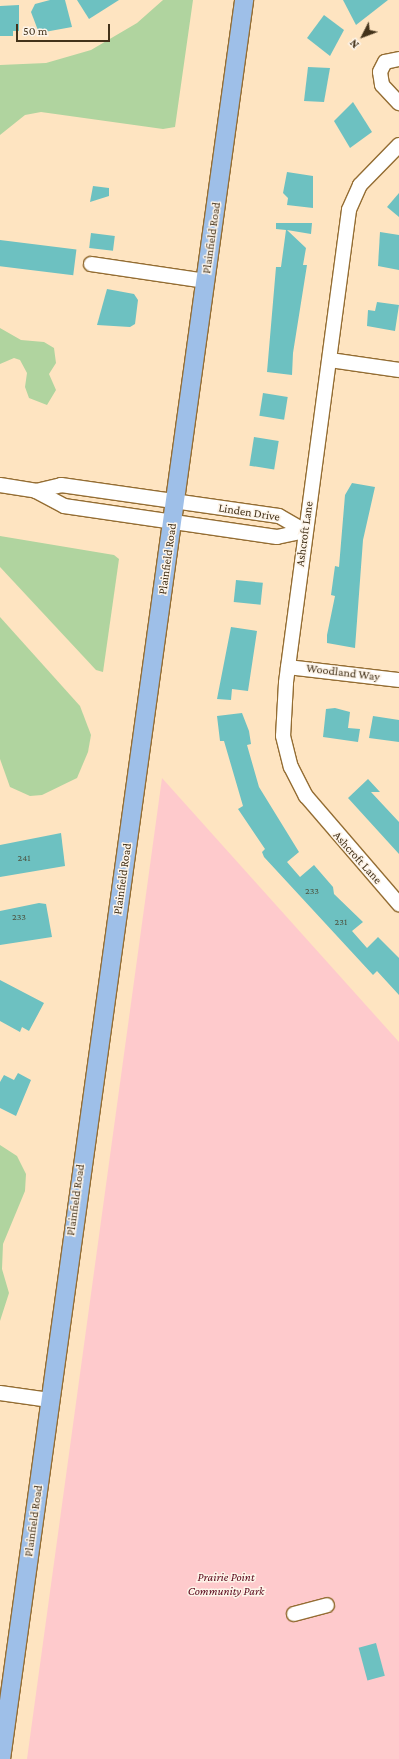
<!DOCTYPE html>
<html>
<head>
<meta charset="utf-8">
<style>
	body { margin:0 }
	#map { position:relative; width:399px; height:1759px; overflow:hidden; background:#fee4c1; font-family:"Crimson Pro",serif }
	div>[style] { position:absolute }
	[style*='--x'] { left:calc(var(--x)*1px); top:calc(var(--y)*1px); width:calc(var(--w)*1px); rotate:calc(var(--a)*1deg) }
	.green>* { inset:0; background:#fecacc }
	.water>* { inset:0; background:#b0d49f }
	.building>* { inset:0; background:#6dc1c1; transform-origin:0 0 }
	.roads { filter:drop-shadow(1px 0 #946d33) drop-shadow(-1px 0 #946d33) drop-shadow(0 1px #946d33) drop-shadow(0 -1px #946d33) }
	.minor>* { height:14px; margin:-7px; padding:0 7px; transform-origin:7px; border-radius:7px; background:#fff }
	.major>* { height:18px; margin:-9px; padding:0 9px; transform-origin:9px; border-radius:9px; background:#9ebfe8 }
	span { translate:-50% -50%; white-space:nowrap; text-align:center; line-height:1.15; -webkit-text-stroke:3px #fdf4e9; paint-order:stroke }
	.number-label { font-size:10px; color:#4e5644 }
	.number-label span { -webkit-text-stroke-width:0 }
	.street-label { font-size:12px; color:#43321a }
	.park-label { font-size:12px; color:#59071a; font-style:italic }
	.north { position:absolute; left:343px; top:16px; width:40px; height:40px; -webkit-text-stroke:3px #fdf4e9; paint-order:stroke; rotate:228deg; font-size:11px; font-weight:700; line-height:16px; text-align:center; color:#43321a }
	.north::after { content:''; display:block; margin:auto; width:14px; height:18px; background:#43321a; clip-path:polygon(50% 0,100% 100%,50% 72%,0 100%) }
	.scale { position:absolute; left:16px; top:24px; width:94px; height:18px; box-sizing:border-box; border:2px solid #43321a; border-top:0; padding-left:5px; font-size:12px; line-height:14px; white-space:nowrap; color:#43321a; -webkit-text-stroke:3px #fdf4e9; paint-order:stroke }
</style>
</head>
<body>
<div id="map">
	<div class="green">
		<div style="clip-path:polygon(162px 778px,399px 1042px,399px 1759px,27px 1759px)"></div>
	</div>
	<div class="water">
		<div style="clip-path:polygon(163px 0,193px 0,175px 127px,163px 129px,41px 112px,25px 115px,0 135px,0 65px,46px 63px,91px 50px,137px 23px)"></div>
		<div style="clip-path:polygon(0 328px,21px 340px,44px 342px,54px 348px,56px 363px,49px 374px,56px 390px,47px 405px,29px 398px,25px 387px,27px 373px,20px 360px,14px 358px,0 364px)"></div>
		<div style="clip-path:polygon(0 536px,114px 555px,119px 559px,103px 672px,96px 670px,0 567px)"></div>
		<div style="clip-path:polygon(0 617px,80px 706px,91px 735px,88px 752px,77px 778px,42px 795px,30px 796px,10px 787px,0 759px)"></div>
		<div style="clip-path:polygon(0 1145px,17px 1156px,26px 1174px,25px 1191px,3px 1244px,2px 1269px,9px 1293px,0 1321px)"></div>
	</div>
	<div class="building">
		<div style="clip-path:polygon(50px 0,65px 0,72px 27px,39px 33px,31px 12px,35px 4px)"></div>
		<div style="clip-path:polygon(77px 0,119px 0,89px 19px)"></div>
		<div style="clip-path:polygon(343px 0,388px 0,356px 25px)"></div>
		<div style="clip-path:polygon(19px 5px,19px 31px,13px 31px,13px 36px,0 36px,0 6px)"></div>
		<div style="clip-path:polygon(324px 15px,344px 30px,330px 56px,307px 38px)"></div>
		<div style="clip-path:polygon(308px 67px,330px 68px,324px 102px,304px 101px)"></div>
		<div style="clip-path:polygon(353px 102px,372px 132px,350px 148px,334px 121px)"></div>
		<div style="clip-path:polygon(287px 172px,313px 176px,313px 208px,287px 205px,288px 198px,283px 193px)"></div>
		<div style="clip-path:polygon(93px 186px,109px 188px,109px 196px,90px 202px)"></div>
		<div style="clip-path:polygon(399px 193px,399px 217px,387px 207px)"></div>
		<div style="clip-path:polygon(276px 223px,312px 223px,311px 234px,287px 230px,306px 248px,303px 265px,307px 265px,293px 353px,292px 375px,267px 372px,276px 267px,281px 267px,286px 230px,276px 229px)"></div>
		<div style="clip-path:polygon(380px 232px,399px 235px,399px 270px,378px 266px)"></div>
		<div style="left:91px;top:233px;width:24px;height:15px;rotate:7deg"></div>
		<div style="left:0;top:240px;width:77px;height:26px;rotate:7deg"></div>
		<div style="clip-path:polygon(107px 289px,134px 294px,138px 300px,135px 324px,130px 327px,97px 325px)"></div>
		<div style="clip-path:polygon(377px 302px,399px 305px,395px 331px,367px 326px,368px 310px,375px 311px)"></div>
		<div style="left:263px;top:393px;width:25px;height:23px;rotate:9deg"></div>
		<div style="left:254px;top:437px;width:25px;height:29px;rotate:9deg"></div>
		<div style="clip-path:polygon(352px 483px,375px 487px,363px 540px,355px 648px,327px 643px,327px 635px,335px 596px,331px 595px,335px 566px,339px 567px,345px 495px)"></div>
		<div style="left:236px;top:580px;width:27px;height:22px;rotate:6deg"></div>
		<div style="clip-path:polygon(231px 627px,257px 631px,248px 691px,232px 689px,231px 700px,217px 699px)"></div>
		<div style="clip-path:polygon(335px 708px,350px 712px,348px 728px,360px 729px,358px 742px,323px 737px,326px 709px)"></div>
		<div style="clip-path:polygon(242px 713px,249px 731px,251px 744px,247px 745px,259px 787px,299px 852px,287px 862px,300px 877px,314px 865px,333px 887px,334px 894px,363px 922px,352px 931px,367px 948px,378px 937px,399px 958px,399px 995px,377px 971px,373px 975px,264px 857px,262px 852px,265px 849px,238px 809px,243px 806px,224px 741px,220px 741px,217px 716px)"></div>
		<div style="clip-path:polygon(373px 716px,399px 720px,399px 742px,369px 738px)"></div>
		<div style="clip-path:polygon(368px 779px,380px 792px,371px 792px,399px 822px,399px 854px,348px 798px)"></div>
		<div style="clip-path:polygon(61px 833px,65px 866px,0 877px,0 845px)"></div>
		<div style="clip-path:polygon(39px 903px,46px 904px,52px 937px,0 945px,0 911px)"></div>
		<div style="clip-path:polygon(0 980px,44px 1003px,29px 1031px,22px 1027px,20px 1032px,0 1021px)"></div>
		<div style="clip-path:polygon(18px 1073px,31px 1080px,16px 1116px,0 1108px,0 1082px,4px 1075px,14px 1080px)"></div>
		<div style="left:376px;top:1643px;width:34px;height:18px;rotate:75deg"></div>
	</div>
	<div class="roads">
		<div class="minor">
			<div style="--x:399;--y:59;--w:14;--a:168"></div>
			<div style="--x:385;--y:62;--w:11;--a:117"></div>
			<div style="--x:380;--y:72;--w:13;--a:81"></div>
			<div style="--x:382;--y:85;--w:25;--a:47"></div>
			<div style="--x:399;--y:145;--w:56;--a:134.3"></div>
			<div style="--x:360;--y:185;--w:27;--a:114"></div>
			<div style="--x:349;--y:210;--w:477;--a:97.6"></div>
			<div style="--x:286;--y:683;--w:53;--a:93.2"></div>
			<div style="--x:283;--y:736;--w:32;--a:76"></div>
			<div style="--x:291;--y:767;--w:33;--a:63"></div>
			<div style="--x:306;--y:796;--w:143;--a:49.3"></div>
			<div style="--x:91;--y:264;--w:116;--a:8.4"></div>
			<div style="--x:330;--y:360;--w:70;--a:8.2"></div>
			<div style="--x:0;--y:485;--w:36;--a:9"></div>
			<div style="--x:36;--y:491;--w:32;--a:28"></div>
			<div style="--x:64;--y:506;--w:215;--a:8.3"></div>
			<div style="--x:277;--y:537;--w:29;--a:-12"></div>
			<div style="--x:36;--y:491;--w:26;--a:-13"></div>
			<div style="--x:61;--y:485;--w:220;--a:8.1"></div>
			<div style="--x:279;--y:516;--w:30;--a:30"></div>
			<div style="--x:288;--y:667;--w:112;--a:6.7"></div>
			<div style="--x:0;--y:1393;--w:50;--a:8"></div>
			<div style="--x:294;--y:1614;--w:34;--a:-15"></div>
		</div>
		<div class="major">
			<div style="--x:1;--y:1759;--w:1776;--a:-82.13"></div>
		</div>
	</div>
	<div class="number-label">
		<span style="left:24px;top:858px">241</span>
		<span style="left:312px;top:891px">233</span>
		<span style="left:19px;top:917px">233</span>
		<span style="left:341px;top:922px">231</span>
	</div>
	<div class="street-label">
		<span style="left:212px;top:238px;rotate:-82deg">Plainfield Road</span>
		<span style="left:249px;top:513px;rotate:9deg">Linden Drive</span>
		<span style="left:305px;top:534px;rotate:-82deg">Ashcroft Lane</span>
		<span style="left:168px;top:559px;rotate:-82deg">Plainfield Road</span>
		<span style="left:343px;top:673px;rotate:7deg">Woodland Way</span>
		<span style="left:357px;top:858px;rotate:48deg">Ashcroft Lane</span>
		<span style="left:123px;top:879px;rotate:-82deg">Plainfield Road</span>
		<span style="left:76px;top:1200px;rotate:-82deg">Plainfield Road</span>
		<span style="left:34px;top:1521px;rotate:-82deg">Plainfield Road</span>
	</div>
	<div class="park-label">
		<span style="left:226px;top:1585px">Prairie Point<br>Community Park</span>
	</div>
	<div class="north">N</div>
	<div class="scale">50 m</div>
</div>
</body>
</html>
